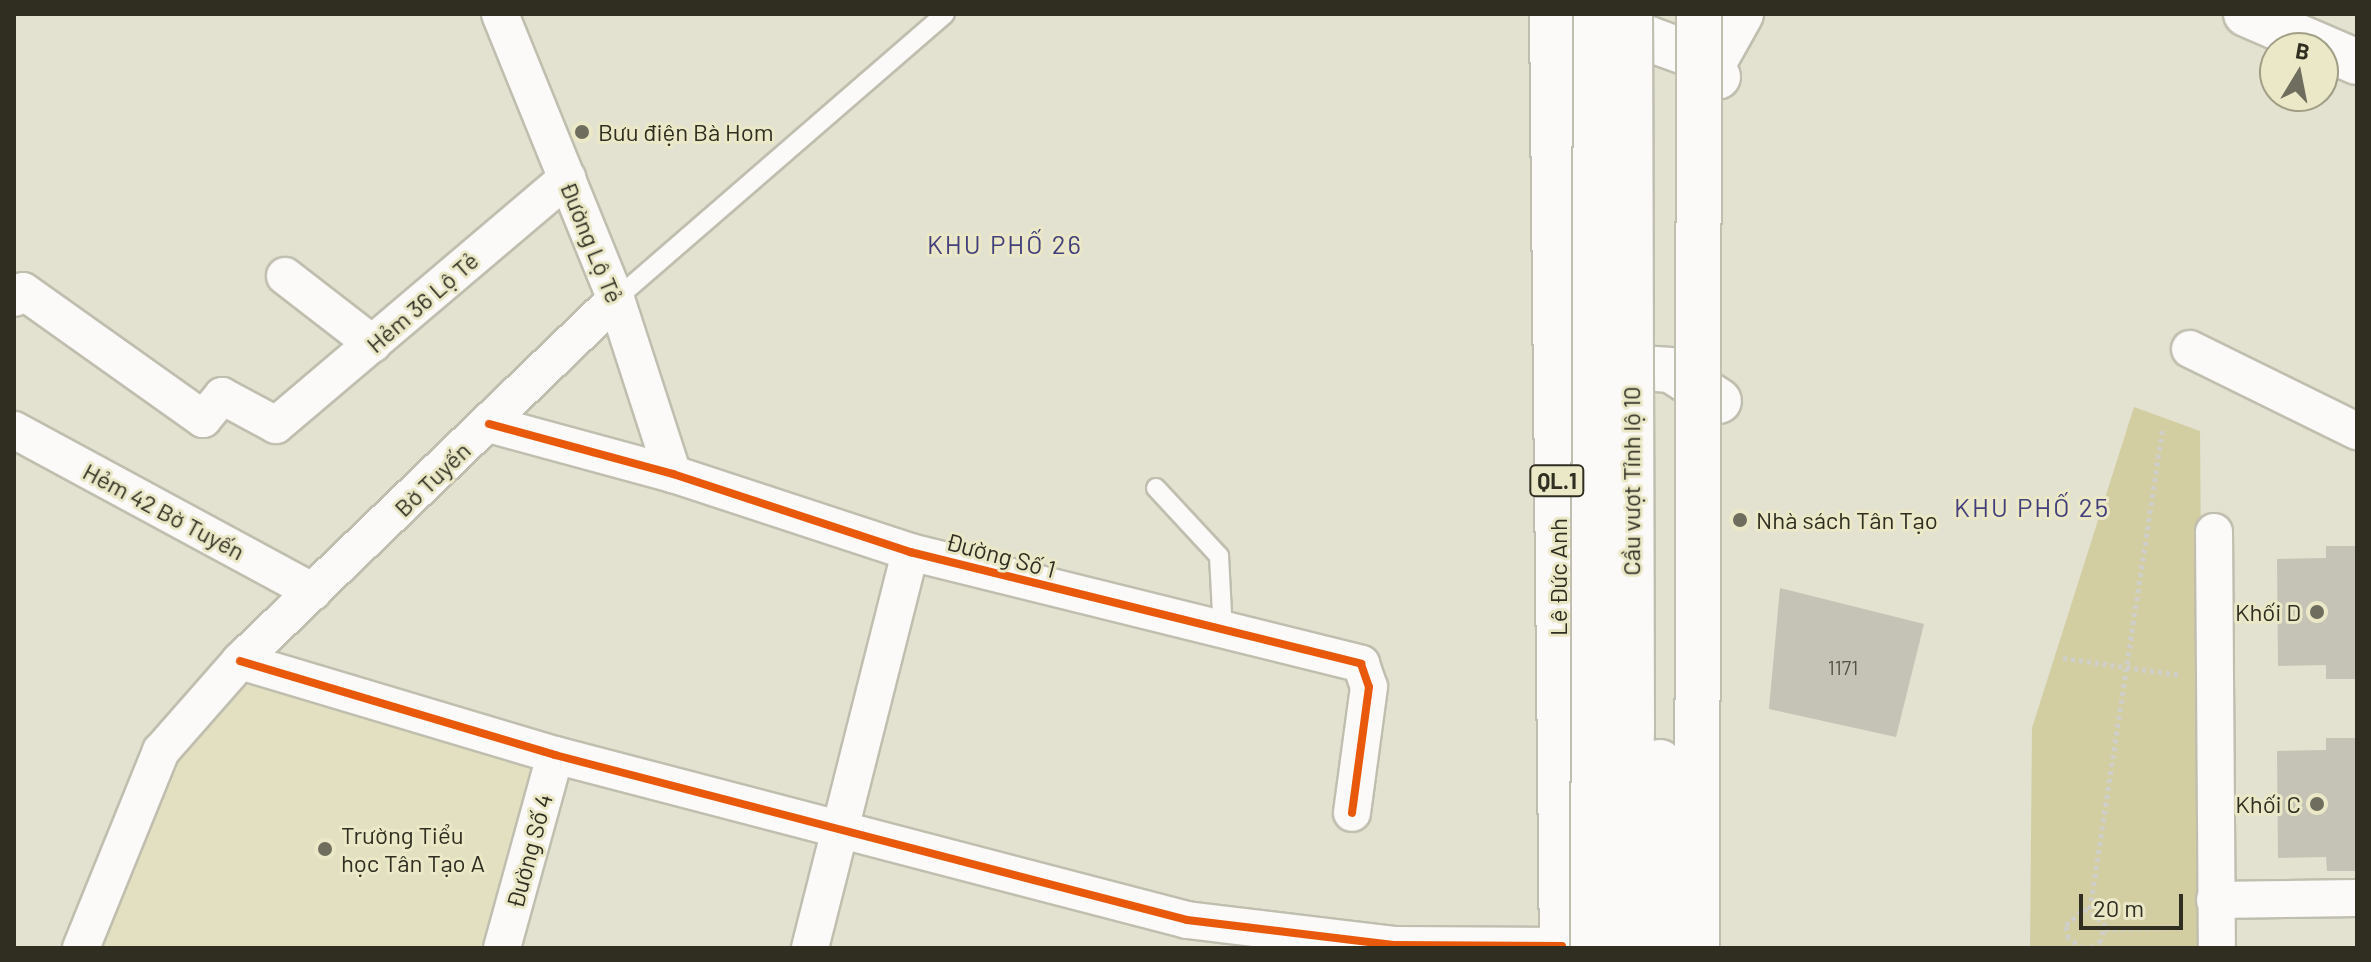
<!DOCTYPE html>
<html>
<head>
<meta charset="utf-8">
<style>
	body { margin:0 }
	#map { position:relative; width:2371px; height:962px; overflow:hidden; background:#e3e1cf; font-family:Barlow,sans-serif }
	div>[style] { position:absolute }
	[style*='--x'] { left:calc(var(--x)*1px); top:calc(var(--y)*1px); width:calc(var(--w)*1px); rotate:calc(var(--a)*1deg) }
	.built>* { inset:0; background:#e2e0c1 }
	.green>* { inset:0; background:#d2cea2 }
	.building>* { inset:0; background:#c4c3b5 }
	.path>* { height:5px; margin-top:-2.5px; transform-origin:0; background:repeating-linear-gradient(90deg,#cfcec9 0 4px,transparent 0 8px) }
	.roads { filter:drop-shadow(2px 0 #c0beaf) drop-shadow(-2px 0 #c0beaf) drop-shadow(0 2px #c0beaf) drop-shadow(0 -2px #c0beaf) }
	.service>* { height:18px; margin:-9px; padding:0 9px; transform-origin:9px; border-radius:9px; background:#fbfaf8 }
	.minor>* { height:36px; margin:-18px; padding:0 18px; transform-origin:18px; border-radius:18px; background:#fbfaf8 }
	.primary>* { height:44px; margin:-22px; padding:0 22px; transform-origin:22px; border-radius:22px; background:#fbfaf8 }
	.trunk>* { height:44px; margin:-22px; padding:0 22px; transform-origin:22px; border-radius:22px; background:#fbfaf8 }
	.bridges { filter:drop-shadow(2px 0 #c0beaf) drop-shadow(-2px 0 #c0beaf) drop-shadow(0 2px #c0beaf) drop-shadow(0 -2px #c0beaf) }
	.trunk-bridge>* { height:44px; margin:-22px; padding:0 22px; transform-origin:22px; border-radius:22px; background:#fbfaf8 }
	.cycleway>* { height:8px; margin:-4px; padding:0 4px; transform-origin:4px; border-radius:4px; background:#e8590c }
	.dots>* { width:22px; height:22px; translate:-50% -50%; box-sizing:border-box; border:4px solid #ebe8c7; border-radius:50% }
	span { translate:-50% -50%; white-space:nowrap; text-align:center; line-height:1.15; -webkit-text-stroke:6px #ebe8c7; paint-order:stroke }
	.number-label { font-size:20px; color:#545346 }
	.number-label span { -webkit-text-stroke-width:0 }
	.shield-label span { padding:2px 6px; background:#ebe8c7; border:2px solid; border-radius:6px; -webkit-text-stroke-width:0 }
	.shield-label { font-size:22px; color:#2f2e21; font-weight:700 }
	.poi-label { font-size:24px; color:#2f2e21 }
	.left { translate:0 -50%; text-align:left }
	.right { translate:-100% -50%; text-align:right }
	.street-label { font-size:24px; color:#2f2e21 }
	.neighbourhood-label { font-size:26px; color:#433f7c; letter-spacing:2px }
	.frame { position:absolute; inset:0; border:16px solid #2f2e21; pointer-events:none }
	.north { position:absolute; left:2259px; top:32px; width:80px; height:80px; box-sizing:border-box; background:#ebe8c7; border:2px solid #a09e85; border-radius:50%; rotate:10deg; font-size:22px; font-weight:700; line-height:32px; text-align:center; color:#2f2e21 }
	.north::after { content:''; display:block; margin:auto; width:28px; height:36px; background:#6e6d5e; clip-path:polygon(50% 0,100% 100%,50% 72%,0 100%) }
	.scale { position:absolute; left:2079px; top:894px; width:104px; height:36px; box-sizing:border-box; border:4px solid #2f2e21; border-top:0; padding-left:10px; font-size:24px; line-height:28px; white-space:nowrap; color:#2f2e21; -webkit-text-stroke:6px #ebe8c7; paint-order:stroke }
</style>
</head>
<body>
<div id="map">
	<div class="built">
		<div style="clip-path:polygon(247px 678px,541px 765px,490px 948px,93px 948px,166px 765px)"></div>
	</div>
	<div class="green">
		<div style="clip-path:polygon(2134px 407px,2200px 431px,2204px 948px,2030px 948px,2032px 728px)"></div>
	</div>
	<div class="building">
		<div style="clip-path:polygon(2326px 546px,2357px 546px,2357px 679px,2326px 679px,2326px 665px,2278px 666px,2277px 559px,2326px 558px)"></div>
		<div style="clip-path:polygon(1780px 588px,1924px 624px,1896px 737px,1769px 709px)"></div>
		<div style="clip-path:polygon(2326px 738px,2357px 738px,2357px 871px,2327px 871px,2326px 857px,2278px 858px,2277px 751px,2326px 750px)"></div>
	</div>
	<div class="path">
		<div style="--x:2063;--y:658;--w:119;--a:8.2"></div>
		<div style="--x:2090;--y:909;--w:487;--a:-81.4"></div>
		<div style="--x:2105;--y:929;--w:79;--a:-1.5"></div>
		<div style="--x:2083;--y:948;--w:18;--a:-146"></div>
		<div style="--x:2068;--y:938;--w:13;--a:-99"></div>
		<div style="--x:2066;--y:925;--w:24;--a:-42"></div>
		<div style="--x:2084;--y:909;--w:25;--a:34"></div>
		<div style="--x:2105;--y:923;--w:18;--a:103"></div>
		<div style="--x:2101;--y:941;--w:13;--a:148"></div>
	</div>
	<div class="roads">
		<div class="service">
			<div style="--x:616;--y:299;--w:435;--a:-40.9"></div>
			<div style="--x:1156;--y:488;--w:93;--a:47.2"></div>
			<div style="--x:1219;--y:556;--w:77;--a:87"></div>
		</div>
		<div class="minor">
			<div style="--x:500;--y:14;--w:308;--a:67.9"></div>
			<div style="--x:616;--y:299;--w:184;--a:72"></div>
			<div style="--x:285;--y:276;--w:111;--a:37.7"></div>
			<div style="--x:14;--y:298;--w:11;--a:-38"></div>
			<div style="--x:23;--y:291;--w:221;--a:35.4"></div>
			<div style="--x:203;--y:419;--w:30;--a:-50"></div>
			<div style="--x:222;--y:396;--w:61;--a:28.2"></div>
			<div style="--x:276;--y:425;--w:382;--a:-40.3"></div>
			<div style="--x:2190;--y:349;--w:186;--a:26.2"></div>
			<div style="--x:489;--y:424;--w:191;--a:15.2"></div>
			<div style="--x:673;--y:474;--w:250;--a:18.2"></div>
			<div style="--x:910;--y:552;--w:465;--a:13.9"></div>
			<div style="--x:1361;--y:664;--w:24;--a:71"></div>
			<div style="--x:1369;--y:687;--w:127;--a:97.7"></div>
			<div style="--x:14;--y:430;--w:340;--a:28.4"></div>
			<div style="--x:2214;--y:532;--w:416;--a:89.6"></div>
			<div style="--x:240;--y:661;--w:329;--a:16.6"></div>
			<div style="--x:555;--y:755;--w:653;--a:14.63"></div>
			<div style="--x:1187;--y:920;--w:208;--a:6.9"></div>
			<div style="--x:1393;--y:945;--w:169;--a:0.3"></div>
			<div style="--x:2215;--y:900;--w:142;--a:-0.8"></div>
			<div style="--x:81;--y:948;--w:213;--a:-67.9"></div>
			<div style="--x:161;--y:751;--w:120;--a:-48.7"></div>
			<div style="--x:240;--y:661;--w:522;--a:-43.91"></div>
			<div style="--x:502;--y:948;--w:200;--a:-74.6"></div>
			<div style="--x:810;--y:948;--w:408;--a:-75.8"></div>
		</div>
		<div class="primary">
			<div style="--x:2246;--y:14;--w:121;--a:23.4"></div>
		</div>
		<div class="trunk">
			<div style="--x:1552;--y:14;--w:934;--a:89.39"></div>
			<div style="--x:1594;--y:48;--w:31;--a:-19"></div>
			<div style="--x:1623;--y:38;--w:26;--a:2"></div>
			<div style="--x:1649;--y:39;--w:44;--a:20.1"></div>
			<div style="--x:1690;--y:54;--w:36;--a:39"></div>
			<div style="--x:1718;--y:55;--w:47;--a:-60.7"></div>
			<div style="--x:1593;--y:377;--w:34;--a:-17"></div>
			<div style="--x:1626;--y:367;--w:45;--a:3.8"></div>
			<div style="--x:1671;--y:370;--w:57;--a:32.9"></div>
		</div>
	</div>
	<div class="bridges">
		<div class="trunk-bridge">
			<div style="--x:1660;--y:762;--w:186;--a:89.7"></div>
			<div style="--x:1593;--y:948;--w:934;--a:-89.82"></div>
			<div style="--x:1627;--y:948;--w:219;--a:-88.7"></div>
			<div style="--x:1632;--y:729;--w:715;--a:-90.16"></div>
			<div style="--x:1697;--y:948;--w:934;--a:-89.88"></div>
		</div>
	</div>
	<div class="cycleway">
		<div style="--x:489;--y:424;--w:191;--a:15.2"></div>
		<div style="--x:673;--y:474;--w:250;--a:18.2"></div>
		<div style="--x:910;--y:552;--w:465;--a:13.9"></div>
		<div style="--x:1361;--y:664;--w:24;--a:71"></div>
		<div style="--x:1369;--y:687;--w:127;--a:97.7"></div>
		<div style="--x:240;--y:661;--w:329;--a:16.6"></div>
		<div style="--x:555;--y:755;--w:653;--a:14.63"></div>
		<div style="--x:1187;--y:920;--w:208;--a:6.9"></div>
		<div style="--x:1393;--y:945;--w:169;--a:0.3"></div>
	</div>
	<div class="dots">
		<div style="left:582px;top:132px;background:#6e6d5e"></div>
		<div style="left:1740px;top:520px;background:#6e6d5e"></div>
		<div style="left:2317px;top:612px;background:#6e6d5e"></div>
		<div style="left:2317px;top:804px;background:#6e6d5e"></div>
		<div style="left:325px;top:849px;background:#6e6d5e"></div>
	</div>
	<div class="number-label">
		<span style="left:1843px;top:667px">1171</span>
	</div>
	<div class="shield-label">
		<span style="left:1557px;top:481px">QL.1</span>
	</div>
	<div class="poi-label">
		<span class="left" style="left:598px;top:132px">Bưu điện Bà Hom</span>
		<span class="left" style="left:1756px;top:520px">Nhà sách Tân Tạo</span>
		<span class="right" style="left:2301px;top:612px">Khối D</span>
		<span class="right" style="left:2301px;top:804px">Khối C</span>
		<span class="left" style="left:341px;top:849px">Trường Tiểu<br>học Tân Tạo A</span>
	</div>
	<div class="street-label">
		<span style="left:592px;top:242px;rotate:68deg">Đường Lộ Tẻ</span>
		<span style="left:422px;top:302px;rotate:-41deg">Hẻm 36 Lộ Tẻ</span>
		<span style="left:432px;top:479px;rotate:-44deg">Bờ Tuyến</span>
		<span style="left:1631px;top:481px;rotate:-90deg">Cầu vượt Tỉnh lộ 10</span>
		<span style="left:164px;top:511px;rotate:28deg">Hẻm 42 Bờ Tuyến</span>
		<span style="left:1001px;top:555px;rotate:15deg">Đường Số 1</span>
		<span style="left:1558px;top:577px;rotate:-90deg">Lê Đức Anh</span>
		<span style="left:529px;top:851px;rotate:-75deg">Đường Số 4</span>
	</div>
	<div class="neighbourhood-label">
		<span style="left:1005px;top:244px">KHU PHỐ 26</span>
		<span style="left:2032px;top:507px">KHU PHỐ 25</span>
	</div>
	<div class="frame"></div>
	<div class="north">B</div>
	<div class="scale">20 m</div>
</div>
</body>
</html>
